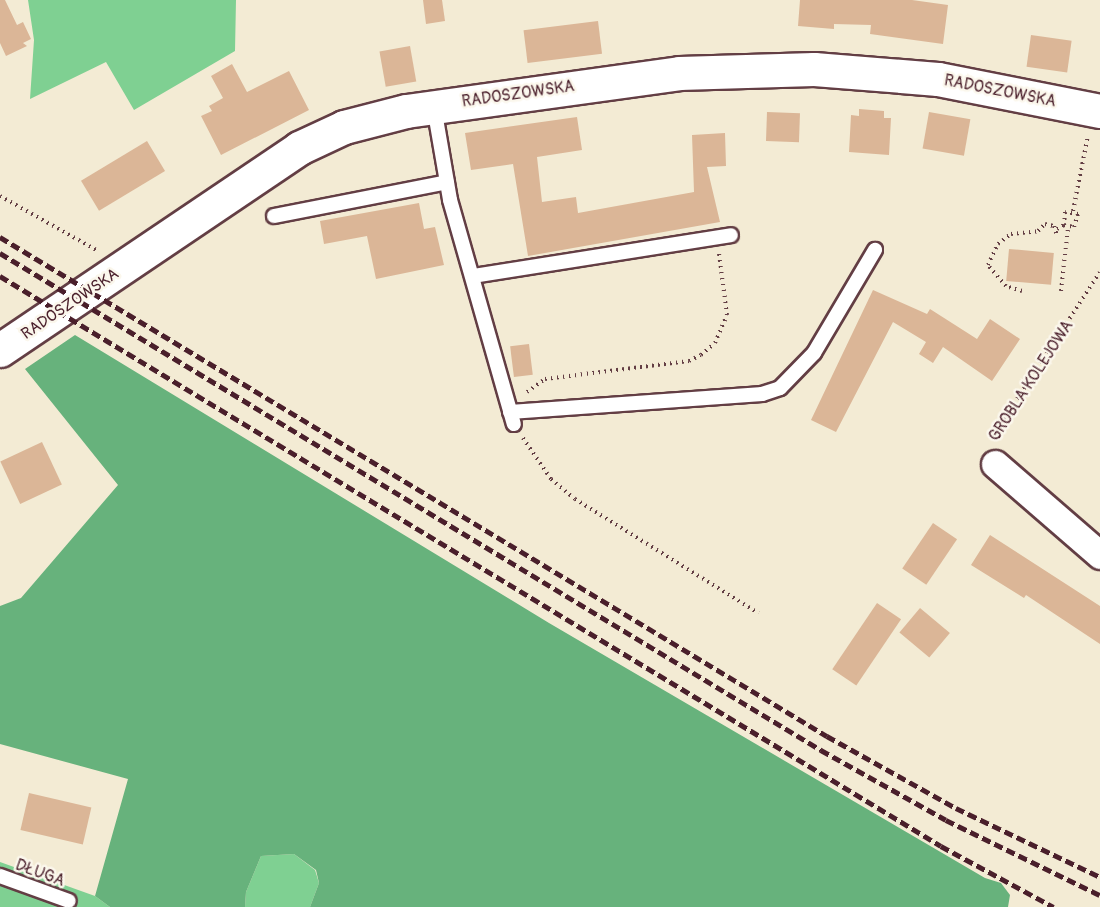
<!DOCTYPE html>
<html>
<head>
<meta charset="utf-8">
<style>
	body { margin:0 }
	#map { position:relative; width:1100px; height:907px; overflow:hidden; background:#f3ebd4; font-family:Pangolin,sans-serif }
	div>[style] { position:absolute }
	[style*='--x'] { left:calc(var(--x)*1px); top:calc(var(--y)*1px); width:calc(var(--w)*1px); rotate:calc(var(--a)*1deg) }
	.green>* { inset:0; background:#7fd092 }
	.forest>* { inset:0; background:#67b27c }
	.building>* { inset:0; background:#dbb697; transform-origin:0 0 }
	.path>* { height:4px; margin-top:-2px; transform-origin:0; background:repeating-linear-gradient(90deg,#633e44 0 1.5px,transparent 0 6px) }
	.roads { filter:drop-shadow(2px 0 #633e44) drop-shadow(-2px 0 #633e44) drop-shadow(0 2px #633e44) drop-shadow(0 -2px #633e44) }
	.lane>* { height:14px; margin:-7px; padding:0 7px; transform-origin:7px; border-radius:7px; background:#fff }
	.street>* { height:27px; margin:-13.5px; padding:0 13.5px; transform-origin:13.5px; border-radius:13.5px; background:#fff }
	.secondary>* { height:33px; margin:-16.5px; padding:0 16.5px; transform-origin:16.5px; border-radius:16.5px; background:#fff }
	.rail>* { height:4.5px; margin-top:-2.25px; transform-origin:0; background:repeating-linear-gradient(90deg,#4a1f2b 0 9px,transparent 0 13.5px) }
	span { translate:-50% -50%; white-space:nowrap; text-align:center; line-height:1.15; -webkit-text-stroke:5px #fbf7ec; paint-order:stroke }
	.street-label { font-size:16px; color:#4a1f2b }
</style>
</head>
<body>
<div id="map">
	<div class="green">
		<div style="clip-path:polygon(28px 0,236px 0,235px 51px,134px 110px,106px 62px,30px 99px,34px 40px)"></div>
		<div style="clip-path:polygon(294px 854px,315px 870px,319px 883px,310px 907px,245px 907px,246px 892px,261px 856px)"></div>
		<div style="clip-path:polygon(0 862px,95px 896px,110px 907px,0 907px)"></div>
	</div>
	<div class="forest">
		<div style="clip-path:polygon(75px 335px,549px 623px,985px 878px,1001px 883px,1010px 895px,1008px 907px,310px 907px,319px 883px,316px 870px,294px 854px,261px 856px,246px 892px,245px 907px,110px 907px,95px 896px,128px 779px,0 744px,0 606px,21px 598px,118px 485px,25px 369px)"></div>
	</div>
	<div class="building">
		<div style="clip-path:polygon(0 0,5px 0,17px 25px,23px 22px,31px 39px,23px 43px,27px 46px,6px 56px,0 43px)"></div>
		<div style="clip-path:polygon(423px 0,442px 0,445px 21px,426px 24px)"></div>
		<div style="clip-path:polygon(800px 0,912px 0,948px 5px,943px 44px,870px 34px,871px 25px,834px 24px,834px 29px,798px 26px)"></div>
		<div style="left:598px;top:21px;width:33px;height:75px;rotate:83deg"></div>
		<div style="left:1031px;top:35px;width:41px;height:32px;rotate:8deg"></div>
		<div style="left:410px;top:46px;width:36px;height:31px;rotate:80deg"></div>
		<div style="clip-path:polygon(232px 64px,247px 92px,289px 71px,309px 110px,221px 155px,201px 116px,212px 111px,209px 106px,223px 98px,211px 76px)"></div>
		<div style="clip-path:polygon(859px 109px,884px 111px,884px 118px,891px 118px,889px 155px,849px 152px,851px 115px,859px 116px)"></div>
		<div style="left:767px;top:112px;width:33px;height:29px;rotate:2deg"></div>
		<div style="left:929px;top:112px;width:42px;height:37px;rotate:10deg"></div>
		<div style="clip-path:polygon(577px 117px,582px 150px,537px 157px,542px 202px,576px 197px,578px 213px,694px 192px,692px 135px,725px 133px,726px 166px,707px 167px,720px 222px,528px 256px,513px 164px,471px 170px,465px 133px)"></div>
		<div style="left:147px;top:141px;width:35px;height:77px;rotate:59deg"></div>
		<div style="clip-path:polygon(419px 203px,424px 229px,435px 227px,444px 265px,376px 279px,367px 236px,324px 244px,320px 221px)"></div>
		<div style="left:1009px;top:249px;width:45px;height:32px;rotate:5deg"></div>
		<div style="clip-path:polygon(873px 290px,927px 314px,930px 309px,977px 339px,990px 319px,1020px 339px,992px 381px,943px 347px,933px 363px,919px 354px,926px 342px,893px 322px,836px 432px,811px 420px)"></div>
		<div style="left:529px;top:344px;width:31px;height:19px;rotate:83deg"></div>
		<div style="left:42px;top:442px;width:47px;height:46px;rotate:65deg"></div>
		<div style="left:933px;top:523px;width:29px;height:55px;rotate:34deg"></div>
		<div style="clip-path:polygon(990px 535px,1100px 606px,1100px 644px,1026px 595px,1024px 598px,971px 565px)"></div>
		<div style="left:877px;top:603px;width:29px;height:80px;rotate:34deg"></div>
		<div style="left:920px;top:608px;width:39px;height:32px;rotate:40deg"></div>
		<div style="left:29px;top:793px;width:64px;height:38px;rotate:13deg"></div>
	</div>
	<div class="path">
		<div style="--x:0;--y:196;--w:112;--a:29.3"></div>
		<div style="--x:1073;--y:211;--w:77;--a:-78.8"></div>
		<div style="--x:1057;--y:229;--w:8;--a:-30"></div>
		<div style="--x:1064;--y:225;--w:10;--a:11"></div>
		<div style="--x:1074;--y:227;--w:14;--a:-73"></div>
		<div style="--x:1078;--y:214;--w:13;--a:-171"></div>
		<div style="--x:1065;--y:212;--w:13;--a:94"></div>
		<div style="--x:1022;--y:291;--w:17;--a:-163"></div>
		<div style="--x:1006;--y:286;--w:28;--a:-131"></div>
		<div style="--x:988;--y:265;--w:23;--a:-65"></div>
		<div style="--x:998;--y:244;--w:16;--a:-38"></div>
		<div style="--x:1011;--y:234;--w:27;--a:-6"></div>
		<div style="--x:1038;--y:231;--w:10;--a:-45"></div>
		<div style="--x:1045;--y:224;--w:9;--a:13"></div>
		<div style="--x:1054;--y:226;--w:9;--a:72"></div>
		<div style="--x:1061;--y:291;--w:63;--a:-83.7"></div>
		<div style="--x:527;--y:392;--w:22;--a:-36"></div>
		<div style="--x:545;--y:379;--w:145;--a:-7.1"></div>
		<div style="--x:689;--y:361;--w:13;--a:-27"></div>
		<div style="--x:701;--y:355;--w:18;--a:-41"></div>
		<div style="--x:715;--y:343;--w:30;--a:-67"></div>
		<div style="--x:727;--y:315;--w:63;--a:-97.4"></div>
		<div style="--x:523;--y:438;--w:50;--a:55.7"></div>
		<div style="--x:551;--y:479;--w:31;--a:40"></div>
		<div style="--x:575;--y:499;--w:216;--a:31.9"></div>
		<div style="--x:991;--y:439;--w:199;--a:-56.9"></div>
	</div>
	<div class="roads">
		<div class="lane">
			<div style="--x:434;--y:107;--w:94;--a:80.2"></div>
			<div style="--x:450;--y:200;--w:233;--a:74.1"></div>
			<div style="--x:274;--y:216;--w:176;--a:-11.1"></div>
			<div style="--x:473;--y:276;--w:261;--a:-9"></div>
			<div style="--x:510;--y:412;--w:253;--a:-4.1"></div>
			<div style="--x:762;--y:394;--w:19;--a:-18"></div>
			<div style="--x:780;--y:388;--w:49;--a:-45.8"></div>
			<div style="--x:814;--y:353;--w:120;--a:-59.4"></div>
			<div style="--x:0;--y:876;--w:73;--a:19.9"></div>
		</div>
		<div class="street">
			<div style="--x:995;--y:464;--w:139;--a:40.9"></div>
		</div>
		<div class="secondary">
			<div style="--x:0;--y:350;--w:361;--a:-34"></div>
			<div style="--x:299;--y:148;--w:50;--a:-25"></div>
			<div style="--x:344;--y:127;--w:64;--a:-14.5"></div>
			<div style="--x:406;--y:111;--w:276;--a:-7.9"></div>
			<div style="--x:679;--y:73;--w:135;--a:-1.7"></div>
			<div style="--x:814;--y:69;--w:124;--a:4.6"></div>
			<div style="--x:938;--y:79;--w:165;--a:11.2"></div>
		</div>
	</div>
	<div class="rail">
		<div style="--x:0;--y:237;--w:966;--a:31.11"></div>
		<div style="--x:827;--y:736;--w:148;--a:29.2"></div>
		<div style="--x:956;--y:808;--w:160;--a:25.6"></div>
		<div style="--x:0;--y:253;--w:960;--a:31.19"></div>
		<div style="--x:821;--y:750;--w:143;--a:29.2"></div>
		<div style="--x:946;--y:820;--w:171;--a:26"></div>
		<div style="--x:0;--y:276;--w:1100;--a:31.2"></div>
		<div style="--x:941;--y:846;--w:128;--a:28.4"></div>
	</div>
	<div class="street-label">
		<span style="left:1000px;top:91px;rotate:11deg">RADOSZOWSKA</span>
		<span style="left:518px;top:94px;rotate:-8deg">RADOSZOWSKA</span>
		<span style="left:70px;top:304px;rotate:-34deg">RADOSZOWSKA</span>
		<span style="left:1031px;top:381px;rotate:-57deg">GROBLA KOLEJOWA</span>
		<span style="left:40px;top:873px;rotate:20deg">DŁUGA</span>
	</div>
</div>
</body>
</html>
